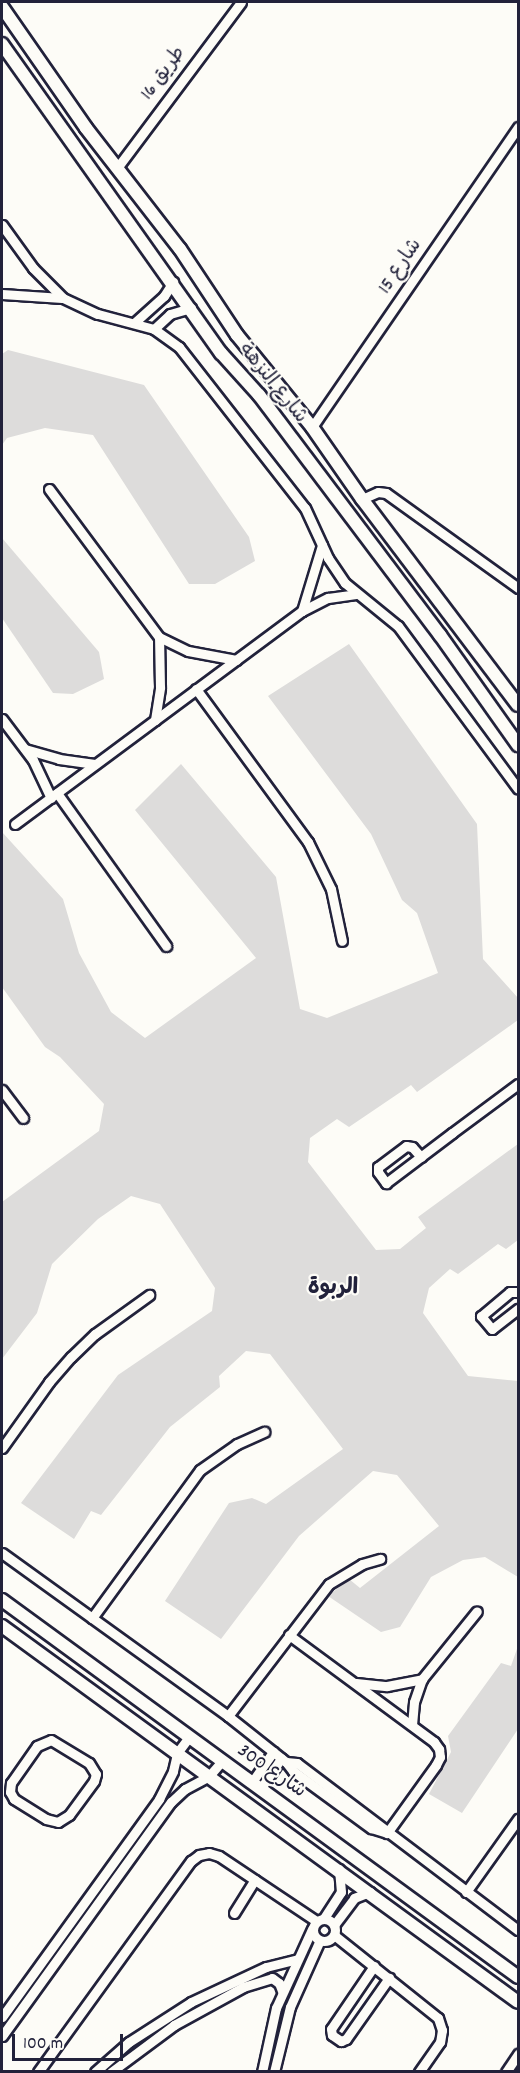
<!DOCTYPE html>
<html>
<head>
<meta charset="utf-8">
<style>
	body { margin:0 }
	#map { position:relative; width:520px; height:2073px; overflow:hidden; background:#fdfcf7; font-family:Dekko,"Playpen Sans Arabic",sans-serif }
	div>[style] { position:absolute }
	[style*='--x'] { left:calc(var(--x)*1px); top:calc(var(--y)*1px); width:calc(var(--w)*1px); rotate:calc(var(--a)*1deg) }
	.green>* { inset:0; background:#dddcdb }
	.roads { filter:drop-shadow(2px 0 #22223b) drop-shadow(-2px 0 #22223b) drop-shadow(0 2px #22223b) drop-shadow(0 -2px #22223b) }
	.street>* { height:9px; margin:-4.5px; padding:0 4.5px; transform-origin:4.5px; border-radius:4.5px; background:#fdfcf7 }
	.street>.ring { margin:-4.5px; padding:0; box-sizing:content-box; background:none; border:9px solid #fdfcf7; border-radius:50% }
	.secondary>* { height:12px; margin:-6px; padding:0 6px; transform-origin:6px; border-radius:6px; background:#fdfcf7 }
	span { translate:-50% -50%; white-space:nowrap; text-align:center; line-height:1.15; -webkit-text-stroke:4.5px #fdfcf7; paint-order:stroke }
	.street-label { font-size:20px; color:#22223b }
	.quarter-label { font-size:22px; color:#22223b; font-weight:700 }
	.frame { position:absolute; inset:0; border:3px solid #22223b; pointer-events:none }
	.scale { position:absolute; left:12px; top:2034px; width:111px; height:27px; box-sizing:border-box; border:3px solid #22223b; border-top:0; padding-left:8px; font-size:18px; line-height:21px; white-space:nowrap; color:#22223b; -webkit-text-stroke:4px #fdfcf7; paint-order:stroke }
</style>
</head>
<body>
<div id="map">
	<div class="green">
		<div style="clip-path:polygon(8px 350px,144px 385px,249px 537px,255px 561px,215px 584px,189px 584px,93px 435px,45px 428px,7px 438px,2px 445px,2px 354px)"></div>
		<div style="clip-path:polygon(2px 538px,99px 652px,104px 679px,73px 694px,53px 693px,2px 618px)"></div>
		<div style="clip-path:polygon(349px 644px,477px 824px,483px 959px,518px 998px,518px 1020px,417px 1092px,411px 1085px,349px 1127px,337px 1119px,310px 1138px,308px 1162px,376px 1250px,400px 1249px,426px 1228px,418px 1217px,518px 1144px,518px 1240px,506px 1249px,498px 1244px,458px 1274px,450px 1269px,429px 1288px,423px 1313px,468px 1376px,518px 1381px,518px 1577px,485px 1557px,463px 1560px,431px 1577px,400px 1627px,381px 1632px,328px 1596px,349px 1579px,360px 1588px,439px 1526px,397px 1475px,373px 1471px,299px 1536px,221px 1639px,165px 1601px,229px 1503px,252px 1498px,266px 1504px,343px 1449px,270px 1354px,246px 1351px,219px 1376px,220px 1387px,170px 1427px,101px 1515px,91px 1511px,74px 1539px,21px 1503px,118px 1375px,212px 1311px,215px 1288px,160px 1204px,131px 1196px,98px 1219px,52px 1264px,37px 1313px,2px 1359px,2px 1202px,99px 1131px,104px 1104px,60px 1057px,45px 1047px,2px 987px,2px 832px,63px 899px,79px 953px,111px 1012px,145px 1038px,256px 958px,135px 810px,181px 764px,276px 877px,300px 1009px,327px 1018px,438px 973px,417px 913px,402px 900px,371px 834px,268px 696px)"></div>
		<div style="clip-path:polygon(518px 1646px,518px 1729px,462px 1813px,429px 1794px,451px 1752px,448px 1736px,501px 1663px,511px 1666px)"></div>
	</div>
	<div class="roads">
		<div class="street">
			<div style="--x:117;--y:168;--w:207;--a:-53.2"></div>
			<div style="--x:2;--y:225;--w:53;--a:54.2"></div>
			<div style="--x:33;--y:268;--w:42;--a:45"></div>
			<div style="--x:63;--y:298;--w:38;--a:25"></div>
			<div style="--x:98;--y:314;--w:58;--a:15"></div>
			<div style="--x:154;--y:329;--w:31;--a:36"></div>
			<div style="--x:179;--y:347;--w:204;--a:52"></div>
			<div style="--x:305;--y:508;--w:55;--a:65.3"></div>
			<div style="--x:328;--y:558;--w:30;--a:56"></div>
			<div style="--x:345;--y:583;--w:68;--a:39.1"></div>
			<div style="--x:398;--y:626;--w:202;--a:53.6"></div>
			<div style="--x:2;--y:294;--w:60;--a:3.8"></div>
			<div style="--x:134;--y:323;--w:40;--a:-42"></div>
			<div style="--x:164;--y:296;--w:17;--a:-57"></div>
			<div style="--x:154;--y:329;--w:22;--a:-43"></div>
			<div style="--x:170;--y:314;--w:22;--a:-16"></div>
			<div style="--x:312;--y:427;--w:364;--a:-55.5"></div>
			<div style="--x:49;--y:489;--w:184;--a:53.4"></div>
			<div style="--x:159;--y:637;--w:32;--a:26"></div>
			<div style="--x:188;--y:651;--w:49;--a:10.6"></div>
			<div style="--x:362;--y:499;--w:17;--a:-24"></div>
			<div style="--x:378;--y:492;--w:8;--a:7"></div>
			<div style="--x:386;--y:493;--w:163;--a:35.7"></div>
			<div style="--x:302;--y:611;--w:69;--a:-73.1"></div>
			<div style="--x:196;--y:689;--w:190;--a:53.8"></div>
			<div style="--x:308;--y:842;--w:52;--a:63.9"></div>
			<div style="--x:331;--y:889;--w:53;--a:78.1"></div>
			<div style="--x:2;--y:719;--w:51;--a:52.9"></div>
			<div style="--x:33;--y:760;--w:42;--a:64.7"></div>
			<div style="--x:155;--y:720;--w:33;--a:-81"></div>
			<div style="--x:160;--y:687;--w:50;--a:-91.1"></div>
			<div style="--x:25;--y:749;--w:35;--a:16"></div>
			<div style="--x:59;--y:759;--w:36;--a:8"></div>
			<div style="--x:57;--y:793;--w:188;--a:54.5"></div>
			<div style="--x:15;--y:824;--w:357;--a:-36.6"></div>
			<div style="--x:302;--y:611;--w:29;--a:-27"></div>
			<div style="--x:328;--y:598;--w:28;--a:-8"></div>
			<div style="--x:2;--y:1090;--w:35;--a:53"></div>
			<div style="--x:421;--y:1157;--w:13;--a:-132"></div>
			<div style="--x:412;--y:1147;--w:6;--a:-171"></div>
			<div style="--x:406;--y:1146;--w:35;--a:143"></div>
			<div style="--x:378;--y:1167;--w:5;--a:90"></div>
			<div style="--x:378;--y:1172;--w:14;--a:54"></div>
			<div style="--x:386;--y:1183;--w:83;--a:-37.1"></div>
			<div style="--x:452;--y:1133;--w:82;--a:-36.6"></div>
			<div style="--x:518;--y:1292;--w:8;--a:180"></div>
			<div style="--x:510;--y:1292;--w:38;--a:140"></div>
			<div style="--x:481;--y:1316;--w:17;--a:50"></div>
			<div style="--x:492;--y:1329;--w:33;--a:-38"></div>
			<div style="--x:2;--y:1448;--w:81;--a:-54.5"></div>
			<div style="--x:49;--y:1382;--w:33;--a:-49"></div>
			<div style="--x:71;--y:1357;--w:33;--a:-44"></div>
			<div style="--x:95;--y:1334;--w:67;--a:-35.8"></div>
			<div style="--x:2;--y:1553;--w:279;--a:35.8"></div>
			<div style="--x:228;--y:1716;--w:74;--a:38.4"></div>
			<div style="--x:286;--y:1762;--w:11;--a:52"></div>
			<div style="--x:293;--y:1771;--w:97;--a:36.2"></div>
			<div style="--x:371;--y:1828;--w:17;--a:17"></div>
			<div style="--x:92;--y:1618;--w:183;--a:-53.9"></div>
			<div style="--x:200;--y:1470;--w:45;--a:-35.1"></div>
			<div style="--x:237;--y:1444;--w:30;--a:-24"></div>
			<div style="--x:289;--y:1635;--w:180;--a:36.4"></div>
			<div style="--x:434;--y:1742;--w:9;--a:54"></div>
			<div style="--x:439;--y:1749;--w:8;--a:83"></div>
			<div style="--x:440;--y:1757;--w:9;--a:117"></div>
			<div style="--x:436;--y:1765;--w:84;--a:125.8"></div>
			<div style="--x:356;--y:1683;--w:31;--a:6"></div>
			<div style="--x:387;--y:1686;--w:36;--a:-11"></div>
			<div style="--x:228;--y:1716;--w:166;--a:-52.6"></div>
			<div style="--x:329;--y:1584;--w:39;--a:-31"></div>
			<div style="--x:362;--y:1564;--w:19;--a:-16"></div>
			<div style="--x:412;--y:1725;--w:23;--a:-85"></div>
			<div style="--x:414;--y:1702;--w:24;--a:-71"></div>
			<div style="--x:422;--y:1679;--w:87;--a:-51"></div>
			<div style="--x:51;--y:1740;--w:44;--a:31.2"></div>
			<div style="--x:89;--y:1763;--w:13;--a:58"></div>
			<div style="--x:96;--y:1774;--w:7;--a:106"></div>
			<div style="--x:94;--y:1781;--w:42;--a:126.3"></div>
			<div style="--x:69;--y:1815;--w:13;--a:148"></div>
			<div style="--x:58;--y:1822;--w:12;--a:-166"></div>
			<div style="--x:46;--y:1819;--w:38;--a:-148"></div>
			<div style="--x:14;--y:1799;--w:8;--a:-120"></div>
			<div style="--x:10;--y:1792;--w:9;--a:-84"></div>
			<div style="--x:11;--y:1783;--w:45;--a:-54.9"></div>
			<div style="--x:37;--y:1746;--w:15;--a:-23"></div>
			<div style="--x:286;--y:1762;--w:11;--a:5"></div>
			<div style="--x:297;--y:1763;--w:277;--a:37.1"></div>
			<div style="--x:252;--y:1782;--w:37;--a:-55"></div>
			<div style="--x:261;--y:1788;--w:36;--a:-56"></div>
			<div style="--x:466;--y:1892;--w:90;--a:-54.5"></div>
			<div style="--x:234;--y:1913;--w:39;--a:-58"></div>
			<div style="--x:324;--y:1918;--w:31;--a:-57"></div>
			<div style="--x:341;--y:1892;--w:23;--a:-95"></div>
			<div class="ring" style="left:313px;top:1919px;width:13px;height:13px"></div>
			<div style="--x:334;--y:1925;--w:34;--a:-53"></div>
			<div style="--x:354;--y:1898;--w:17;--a:-21"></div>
			<div style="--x:334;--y:1935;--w:133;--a:38.6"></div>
			<div style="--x:438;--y:2018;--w:13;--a:72"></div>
			<div style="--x:442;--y:2030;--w:12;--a:99"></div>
			<div style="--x:440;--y:2042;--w:37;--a:125"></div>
			<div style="--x:374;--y:1966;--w:76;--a:124.3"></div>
			<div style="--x:331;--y:2029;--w:6;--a:81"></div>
			<div style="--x:332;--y:2035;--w:11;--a:34"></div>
			<div style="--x:341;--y:2041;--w:5;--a:-22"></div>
			<div style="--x:346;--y:2039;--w:75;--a:-54.8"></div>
			<div style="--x:2;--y:2017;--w:269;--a:-54.2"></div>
			<div style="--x:159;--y:1799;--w:31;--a:-63"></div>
			<div style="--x:173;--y:1771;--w:18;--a:-77"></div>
			<div style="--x:177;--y:1753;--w:20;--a:-53"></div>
			<div style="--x:2;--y:2036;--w:289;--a:-54.2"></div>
			<div style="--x:171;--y:1802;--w:19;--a:-43"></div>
			<div style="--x:185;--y:1789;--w:27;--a:-28"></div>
			<div style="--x:209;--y:1776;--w:20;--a:-49"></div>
			<div style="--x:38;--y:2072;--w:261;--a:-54.1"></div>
			<div style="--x:191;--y:1861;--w:10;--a:-37"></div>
			<div style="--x:199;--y:1855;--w:10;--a:-11"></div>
			<div style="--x:209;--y:1853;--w:10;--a:17"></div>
			<div style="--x:219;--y:1856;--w:117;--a:33.8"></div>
			<div style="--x:95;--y:2072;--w:45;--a:-41.4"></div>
			<div style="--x:129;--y:2042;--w:74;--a:-32.8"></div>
			<div style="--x:191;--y:2002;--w:83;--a:-25"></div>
			<div style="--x:266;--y:1967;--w:32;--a:-14"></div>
			<div style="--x:111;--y:2072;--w:79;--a:-36.7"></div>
			<div style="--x:174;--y:2025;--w:79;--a:-28.8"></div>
			<div style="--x:243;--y:1987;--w:30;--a:-17"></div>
			<div style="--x:272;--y:1978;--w:9;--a:36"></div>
			<div style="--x:279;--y:1983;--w:9;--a:69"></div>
			<div style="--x:262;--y:2072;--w:66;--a:-77.7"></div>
			<div style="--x:276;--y:2008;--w:87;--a:-65.5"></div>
			<div style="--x:274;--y:2072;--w:67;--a:-76.2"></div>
			<div style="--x:290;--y:2007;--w:73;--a:-65.9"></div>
			<div style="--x:506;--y:2072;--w:22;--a:-56"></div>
		</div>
		<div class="secondary">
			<div style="--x:2;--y:7;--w:147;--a:55.2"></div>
			<div style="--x:86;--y:128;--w:153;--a:52.2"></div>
			<div style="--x:180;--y:249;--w:103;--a:56.5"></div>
			<div style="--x:237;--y:335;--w:119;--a:50.8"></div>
			<div style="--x:312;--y:427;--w:88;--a:55.2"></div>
			<div style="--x:362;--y:499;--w:258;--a:52.9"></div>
			<div style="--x:2;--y:44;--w:379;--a:54.7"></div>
			<div style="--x:221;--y:353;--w:57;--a:47.9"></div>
			<div style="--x:259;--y:395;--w:301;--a:53"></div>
			<div style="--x:440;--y:635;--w:135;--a:54.7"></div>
			<div style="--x:2;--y:1600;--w:639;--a:36.15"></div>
			<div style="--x:2;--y:1626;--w:638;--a:36.08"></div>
		</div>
	</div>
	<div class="street-label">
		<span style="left:164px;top:74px;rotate:-53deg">طريق 16</span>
		<span style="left:401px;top:267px;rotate:-56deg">شارع 15</span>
		<span style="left:272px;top:384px;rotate:51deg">شارع النزهة</span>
		<span style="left:271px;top:1772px;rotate:35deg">شارع 300</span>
	</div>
	<div class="quarter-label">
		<span style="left:333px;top:1289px">الربوة</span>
	</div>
	<div class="frame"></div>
	<div class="scale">100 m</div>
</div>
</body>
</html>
